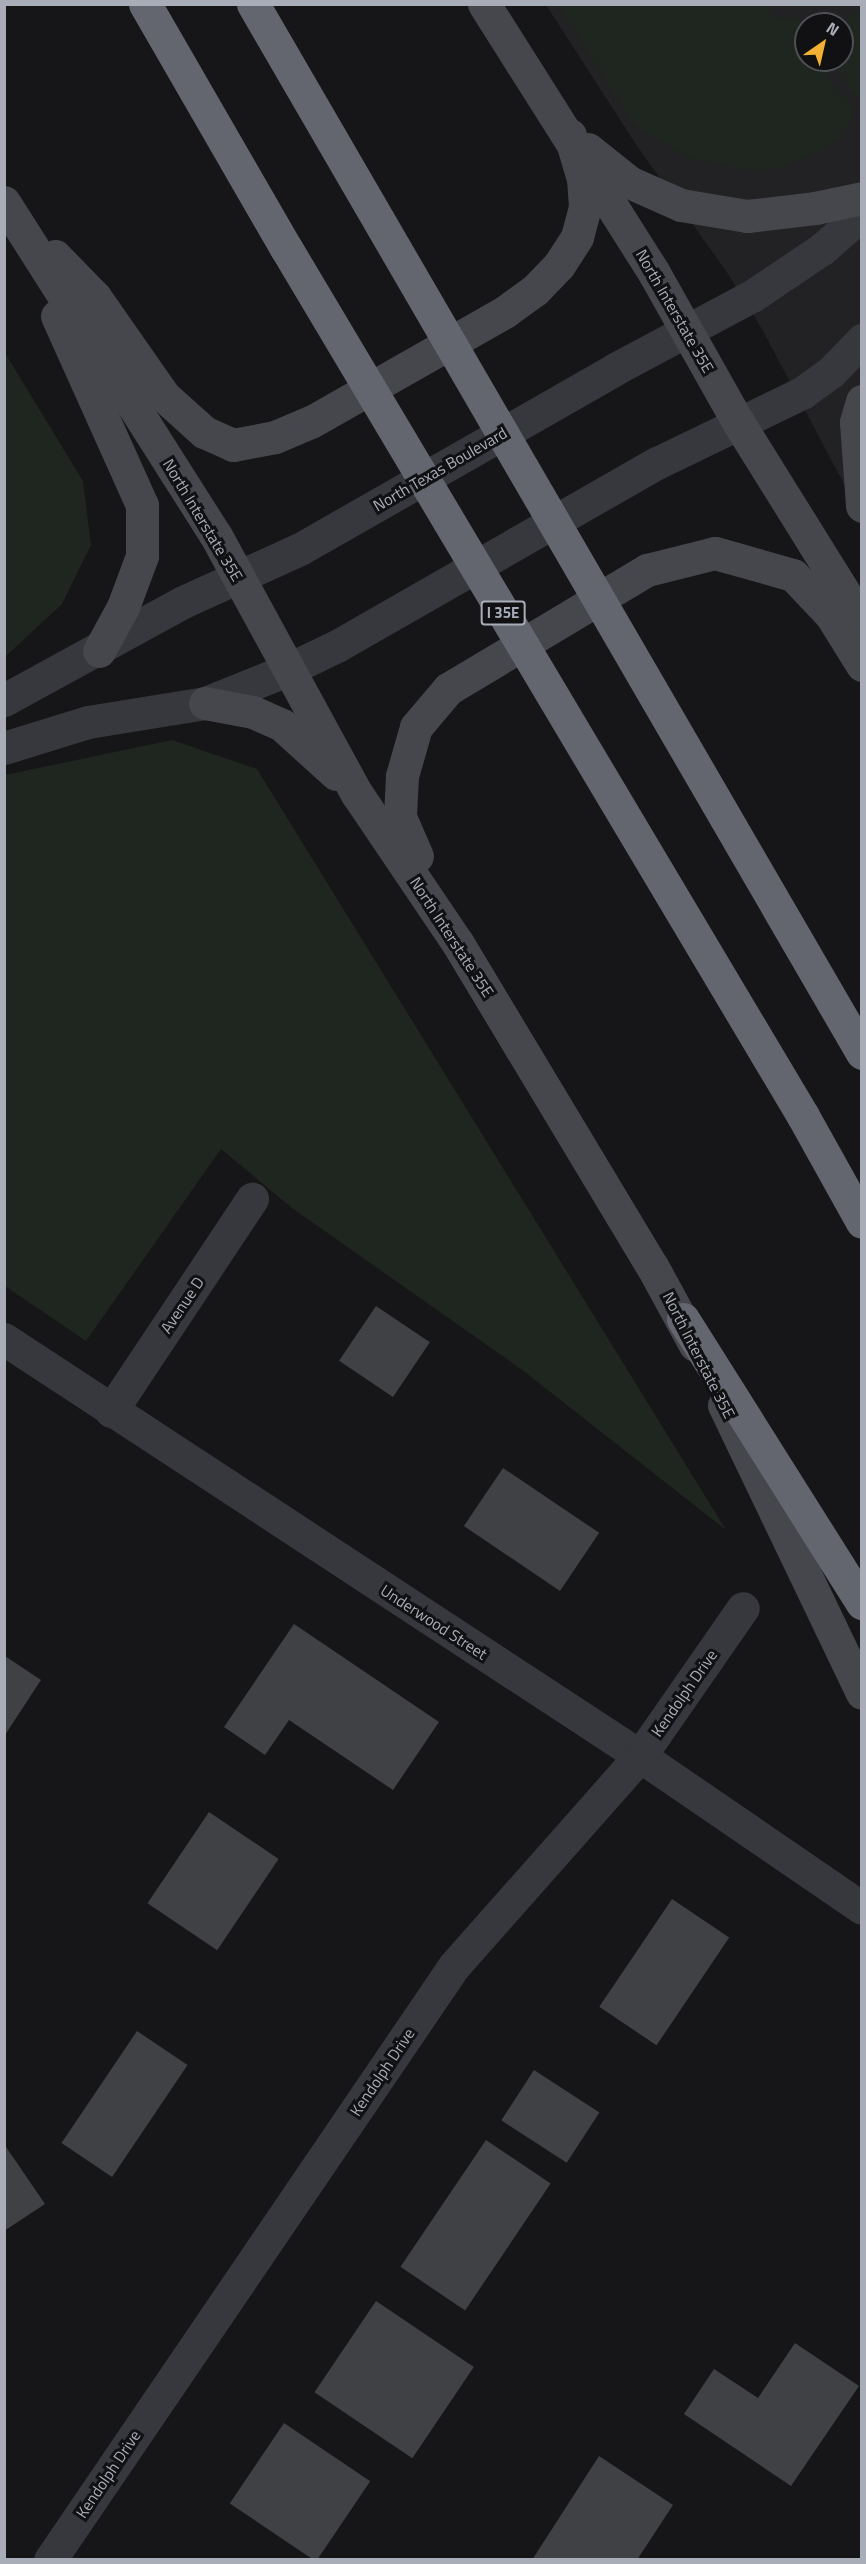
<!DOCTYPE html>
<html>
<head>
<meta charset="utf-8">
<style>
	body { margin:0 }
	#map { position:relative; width:866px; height:2564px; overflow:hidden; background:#161618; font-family:"Titillium Web",sans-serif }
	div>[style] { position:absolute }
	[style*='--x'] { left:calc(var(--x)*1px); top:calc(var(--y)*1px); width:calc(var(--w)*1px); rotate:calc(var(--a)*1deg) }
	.built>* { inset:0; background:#222225 }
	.green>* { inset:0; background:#1e261f }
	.building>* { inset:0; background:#404145; transform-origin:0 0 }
	.minor>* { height:33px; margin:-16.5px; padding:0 16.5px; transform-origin:16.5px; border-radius:16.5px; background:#37383d }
	.tertiary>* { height:33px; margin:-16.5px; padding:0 16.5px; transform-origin:16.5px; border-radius:16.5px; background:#37383d }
	.secondary>* { height:33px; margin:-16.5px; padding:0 16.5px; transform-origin:16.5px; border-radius:16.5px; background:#45474d }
	.motorway>* { height:33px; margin:-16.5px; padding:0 16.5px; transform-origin:16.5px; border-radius:16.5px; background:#63666e }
	span { translate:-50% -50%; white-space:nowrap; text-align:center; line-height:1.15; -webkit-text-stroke:6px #111113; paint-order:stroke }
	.shield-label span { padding:2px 4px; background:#111113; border:2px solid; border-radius:4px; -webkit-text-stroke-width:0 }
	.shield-label { font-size:15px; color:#a8adb8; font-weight:700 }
	.street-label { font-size:16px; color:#a8adb8 }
	.frame { position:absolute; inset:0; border:6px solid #a8adb8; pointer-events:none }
	.north { position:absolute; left:794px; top:12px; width:60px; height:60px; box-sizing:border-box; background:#111113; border:2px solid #4d4f55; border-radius:50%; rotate:34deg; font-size:16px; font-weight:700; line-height:24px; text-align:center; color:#a8adb8 }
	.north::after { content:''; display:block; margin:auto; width:21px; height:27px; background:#f2b134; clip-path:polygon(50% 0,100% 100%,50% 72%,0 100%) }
</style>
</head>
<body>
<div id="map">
	<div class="built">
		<div style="clip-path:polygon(evenodd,546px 5px,861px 5px,861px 516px,762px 329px,726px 271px,637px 146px,546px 5px,806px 24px,842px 24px,842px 60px,806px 60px,806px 24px)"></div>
	</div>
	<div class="green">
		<div style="clip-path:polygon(559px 5px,769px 5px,770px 13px,776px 18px,797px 17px,802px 23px,806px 27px,806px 60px,823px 60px,830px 82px,856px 110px,841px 136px,823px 150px,783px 167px,751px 171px,690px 158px,642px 131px,629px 118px)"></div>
		<div style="clip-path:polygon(861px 11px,862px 11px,861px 100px,848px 88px,832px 60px,842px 60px,842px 25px,851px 13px)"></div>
		<div style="clip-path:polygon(5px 353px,83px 481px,91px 545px,62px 604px,5px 657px)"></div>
		<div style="clip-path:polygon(172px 740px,257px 769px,726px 1530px,521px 1369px,292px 1208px,221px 1149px,86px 1341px,5px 1286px,5px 775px)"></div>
	</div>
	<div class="building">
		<div style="left:376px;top:1306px;width:65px;height:66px;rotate:34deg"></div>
		<div style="left:503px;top:1468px;width:116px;height:70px;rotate:34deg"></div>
		<div style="clip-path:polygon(294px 1624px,439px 1722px,393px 1790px,289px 1720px,265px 1755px,224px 1727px)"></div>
		<div style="clip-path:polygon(5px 1656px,41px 1680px,5px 1735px)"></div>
		<div style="left:209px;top:1812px;width:84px;height:110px;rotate:34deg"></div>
		<div style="left:672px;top:1899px;width:69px;height:130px;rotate:34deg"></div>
		<div style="left:137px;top:2031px;width:61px;height:135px;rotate:34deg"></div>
		<div style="left:534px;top:2070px;width:78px;height:60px;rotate:33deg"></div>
		<div style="left:486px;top:2140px;width:78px;height:153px;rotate:34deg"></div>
		<div style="clip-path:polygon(4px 2144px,45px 2204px,4px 2231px)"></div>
		<div style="left:376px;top:2301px;width:118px;height:110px;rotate:34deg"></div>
		<div style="clip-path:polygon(795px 2343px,859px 2386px,791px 2486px,684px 2414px,714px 2369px,758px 2398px)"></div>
		<div style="left:284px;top:2423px;width:104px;height:97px;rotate:34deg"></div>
		<div style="clip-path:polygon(599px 2456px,673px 2505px,637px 2560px,532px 2560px)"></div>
	</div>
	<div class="minor">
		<div style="--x:4;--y:1339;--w:761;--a:33.25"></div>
		<div style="--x:640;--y:1756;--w:269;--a:34.4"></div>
		<div style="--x:111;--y:1411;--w:255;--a:-56.4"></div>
		<div style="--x:50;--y:2560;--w:718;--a:-55.78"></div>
		<div style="--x:454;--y:1966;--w:281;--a:-48.5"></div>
		<div style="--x:640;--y:1756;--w:180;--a:-55.2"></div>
	</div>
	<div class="tertiary">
		<div style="--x:4;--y:700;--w:204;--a:-28.7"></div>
		<div style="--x:183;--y:602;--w:128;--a:-24.4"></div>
		<div style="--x:300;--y:549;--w:363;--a:-29.7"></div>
		<div style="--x:615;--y:369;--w:155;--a:-28.1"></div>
		<div style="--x:752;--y:296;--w:84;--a:-33.9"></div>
		<div style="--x:822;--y:249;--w:53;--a:-41.2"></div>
		<div style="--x:4;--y:748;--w:88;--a:-17.2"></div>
		<div style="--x:88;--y:722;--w:119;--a:-9.2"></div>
		<div style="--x:205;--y:703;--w:88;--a:-21.9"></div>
		<div style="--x:287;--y:670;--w:55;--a:-25.6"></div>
		<div style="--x:337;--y:646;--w:369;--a:-29.8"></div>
		<div style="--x:657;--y:463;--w:161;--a:-25.8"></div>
		<div style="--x:802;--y:393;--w:36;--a:-36"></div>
		<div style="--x:831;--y:372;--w:45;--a:-45.9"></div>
	</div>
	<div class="secondary">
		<div style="--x:484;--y:4;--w:318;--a:57.7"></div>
		<div style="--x:654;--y:273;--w:171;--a:60.6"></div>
		<div style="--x:738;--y:422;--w:234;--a:58.1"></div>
		<div style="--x:588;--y:149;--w:53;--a:38.8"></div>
		<div style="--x:629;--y:182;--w:57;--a:23.9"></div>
		<div style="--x:681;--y:205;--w:67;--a:9.5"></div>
		<div style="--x:747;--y:216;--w:68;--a:-6.7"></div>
		<div style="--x:815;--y:208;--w:48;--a:-12"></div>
		<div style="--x:4;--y:202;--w:393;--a:57.6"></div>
		<div style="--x:215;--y:534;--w:296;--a:61.4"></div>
		<div style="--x:357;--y:794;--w:179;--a:56"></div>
		<div style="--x:457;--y:942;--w:378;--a:59"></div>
		<div style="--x:652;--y:1266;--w:90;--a:61.4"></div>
		<div style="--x:55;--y:256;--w:57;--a:45.7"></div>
		<div style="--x:95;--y:297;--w:121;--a:55.1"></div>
		<div style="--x:164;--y:396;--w:54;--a:42"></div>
		<div style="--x:204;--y:432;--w:32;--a:24"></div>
		<div style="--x:233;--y:445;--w:43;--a:-10.8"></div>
		<div style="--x:275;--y:437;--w:39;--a:-23"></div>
		<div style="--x:311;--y:422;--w:224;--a:-29.6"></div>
		<div style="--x:506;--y:311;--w:36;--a:-36"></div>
		<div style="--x:535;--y:290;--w:35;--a:-46"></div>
		<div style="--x:559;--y:265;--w:33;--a:-57"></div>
		<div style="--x:577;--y:237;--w:31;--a:-75"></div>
		<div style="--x:585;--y:207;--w:28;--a:-94"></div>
		<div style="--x:583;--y:179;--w:46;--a:-106.5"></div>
		<div style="--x:57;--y:316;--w:207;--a:65.8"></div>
		<div style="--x:142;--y:505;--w:51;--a:90"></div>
		<div style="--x:142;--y:556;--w:54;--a:110.4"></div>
		<div style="--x:123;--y:607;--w:50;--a:118.6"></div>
		<div style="--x:862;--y:401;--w:22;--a:106"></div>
		<div style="--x:856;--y:422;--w:84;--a:85.9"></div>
		<div style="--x:205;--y:703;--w:49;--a:10.6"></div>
		<div style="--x:253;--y:712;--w:32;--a:24"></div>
		<div style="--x:282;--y:725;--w:73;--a:42.2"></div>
		<div style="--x:417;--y:856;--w:43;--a:-113.6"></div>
		<div style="--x:400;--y:817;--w:41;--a:-87.2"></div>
		<div style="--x:402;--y:776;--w:51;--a:-74.1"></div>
		<div style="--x:416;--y:727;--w:50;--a:-49.9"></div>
		<div style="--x:448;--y:689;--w:232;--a:-30.9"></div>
		<div style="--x:647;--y:570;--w:70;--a:-14"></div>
		<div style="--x:715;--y:553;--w:81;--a:15.8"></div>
		<div style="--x:793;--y:575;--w:55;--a:46.5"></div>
		<div style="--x:831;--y:615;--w:59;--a:58.2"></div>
		<div style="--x:724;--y:1405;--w:319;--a:64.4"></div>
	</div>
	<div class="motorway">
		<div style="--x:145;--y:4;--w:282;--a:60"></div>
		<div style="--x:286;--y:248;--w:1010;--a:59.22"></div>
		<div style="--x:803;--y:1116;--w:121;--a:60.9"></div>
		<div style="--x:253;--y:4;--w:1213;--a:59.86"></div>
		<div style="--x:683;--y:1319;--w:336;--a:57.8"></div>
	</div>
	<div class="shield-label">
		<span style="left:503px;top:613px">I 35E</span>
	</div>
	<div class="street-label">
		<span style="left:675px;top:311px;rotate:60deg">North Interstate 35E</span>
		<span style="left:440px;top:469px;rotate:-30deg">North Texas Boulevard</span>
		<span style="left:203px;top:520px;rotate:59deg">North Interstate 35E</span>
		<span style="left:452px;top:937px;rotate:57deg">North Interstate 35E</span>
		<span style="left:182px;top:1305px;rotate:-56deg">Avenue D</span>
		<span style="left:699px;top:1355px;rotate:63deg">North Interstate 35E</span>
		<span style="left:434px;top:1622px;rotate:33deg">Underwood Street</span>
		<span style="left:684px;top:1693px;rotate:-55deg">Kendolph Drive</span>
		<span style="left:382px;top:2072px;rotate:-56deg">Kendolph Drive</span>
		<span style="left:108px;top:2474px;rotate:-56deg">Kendolph Drive</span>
	</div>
	<div class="frame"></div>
	<div class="north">N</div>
</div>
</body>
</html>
